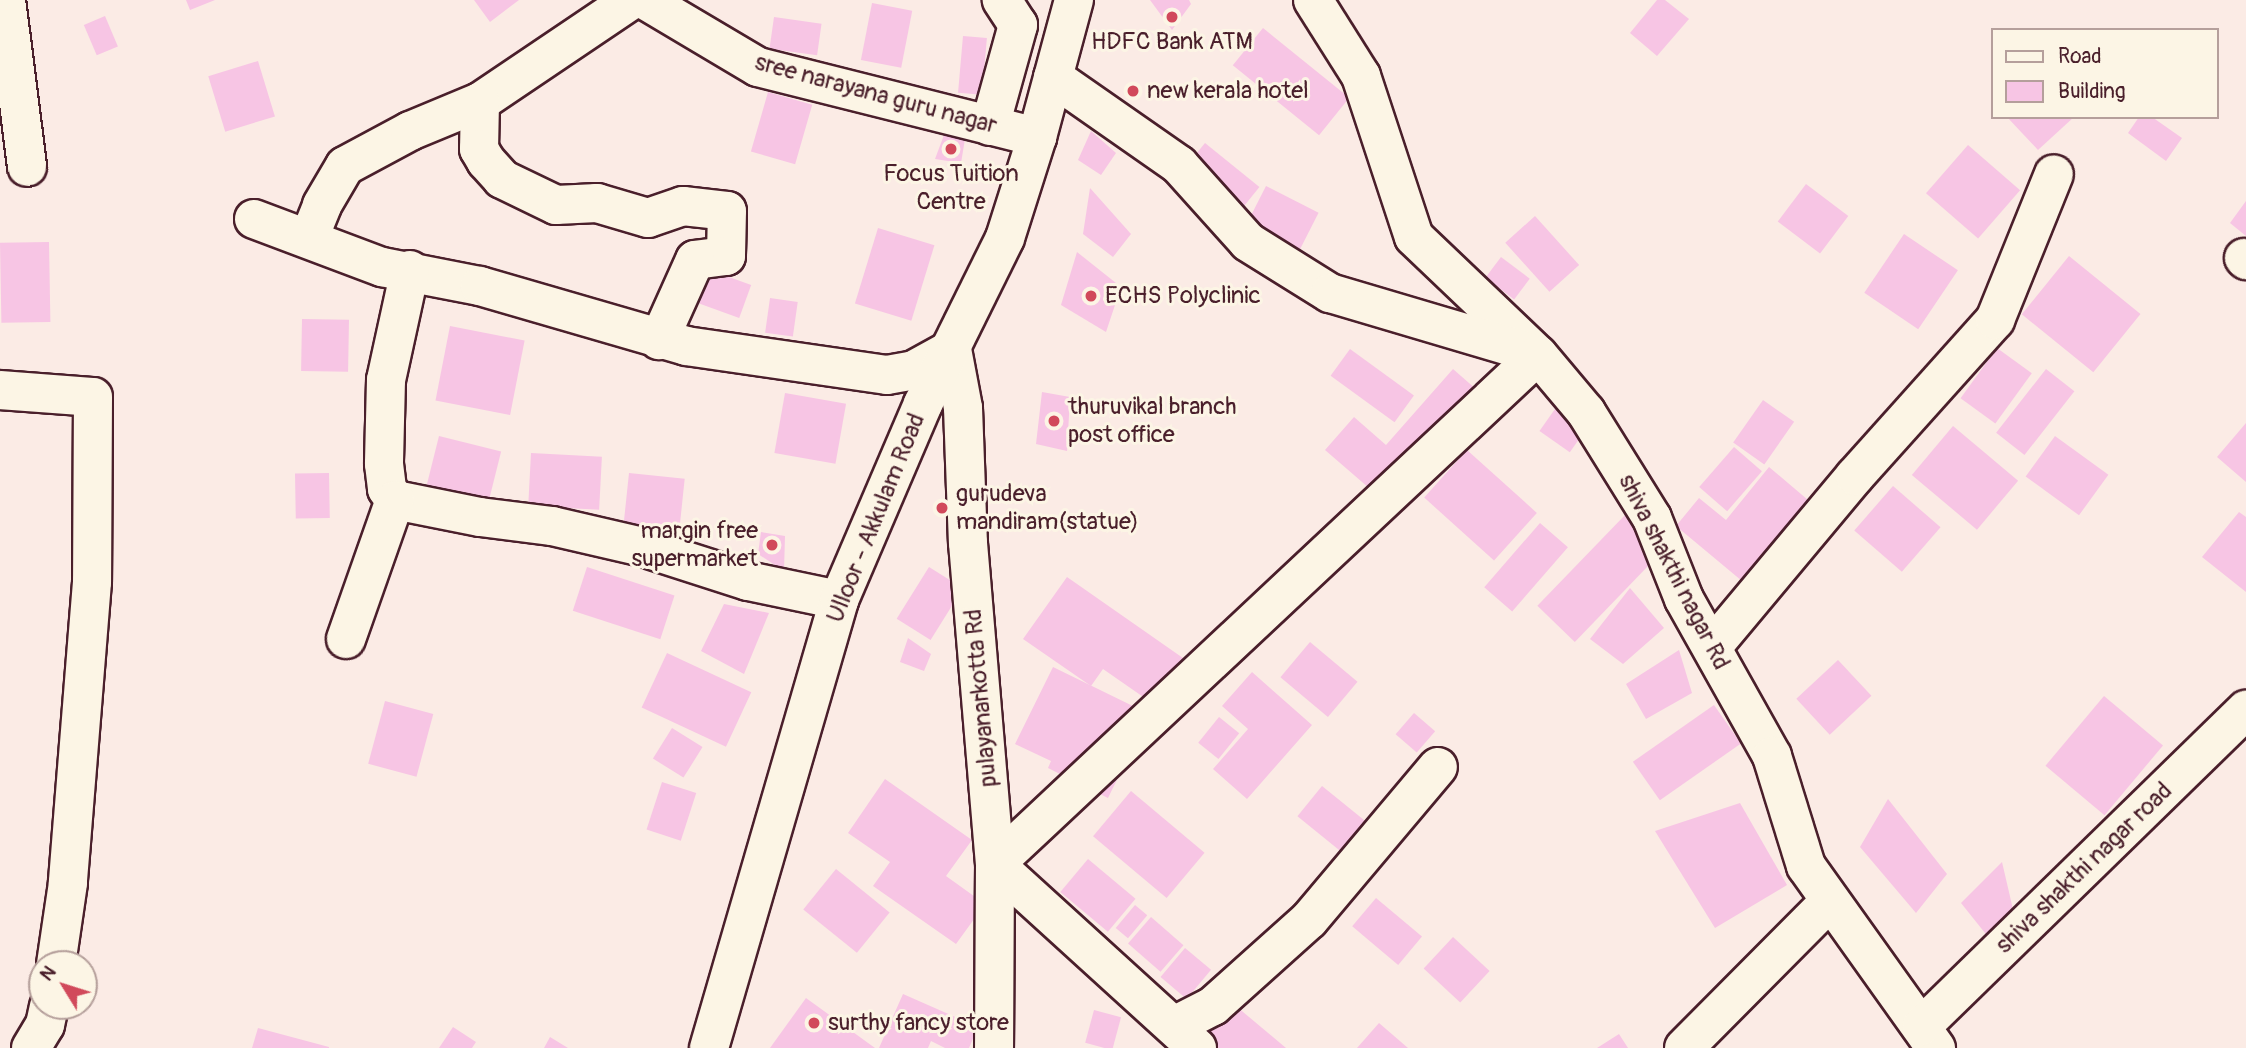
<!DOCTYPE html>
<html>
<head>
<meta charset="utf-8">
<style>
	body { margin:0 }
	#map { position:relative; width:2246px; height:1048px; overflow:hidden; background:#fbebe5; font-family:Pangolin,sans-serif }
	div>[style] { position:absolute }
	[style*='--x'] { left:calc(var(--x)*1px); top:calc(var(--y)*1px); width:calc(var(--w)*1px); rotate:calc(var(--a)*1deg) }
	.building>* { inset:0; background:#f7c5e4; transform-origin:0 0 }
	.roads { filter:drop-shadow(2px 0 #4a1f2b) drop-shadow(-2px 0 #4a1f2b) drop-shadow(0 2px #4a1f2b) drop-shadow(0 -2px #4a1f2b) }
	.minor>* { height:38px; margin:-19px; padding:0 19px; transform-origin:19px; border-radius:19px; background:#fcf5e5 }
	.major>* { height:38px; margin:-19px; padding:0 19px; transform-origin:19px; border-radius:19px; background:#fcf5e5 }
	.dots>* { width:19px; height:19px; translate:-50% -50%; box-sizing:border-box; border:4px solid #fcf5e5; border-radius:50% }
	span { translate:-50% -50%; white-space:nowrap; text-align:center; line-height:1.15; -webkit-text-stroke:6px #fcf5e5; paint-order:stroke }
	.poi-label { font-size:24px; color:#4a1f2b }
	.left { translate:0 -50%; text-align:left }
	.right { translate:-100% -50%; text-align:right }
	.street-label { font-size:24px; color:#4a1f2b }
	.legend { position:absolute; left:1991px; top:28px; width:228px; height:91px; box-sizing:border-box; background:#fcf5e5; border:2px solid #b59f9b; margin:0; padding:9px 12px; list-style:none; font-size:21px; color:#4a1f2b }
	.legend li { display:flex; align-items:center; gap:14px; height:35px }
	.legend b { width:35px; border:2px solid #b59f9b }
	.north { position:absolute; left:28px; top:950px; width:70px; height:70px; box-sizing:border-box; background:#fcf5e5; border:2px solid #b59f9b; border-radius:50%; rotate:308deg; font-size:19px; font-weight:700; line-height:28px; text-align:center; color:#4a1f2b }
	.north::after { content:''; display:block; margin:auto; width:24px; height:32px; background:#d1495b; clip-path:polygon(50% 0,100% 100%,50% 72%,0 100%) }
</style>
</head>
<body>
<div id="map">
	<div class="building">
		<div style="clip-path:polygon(186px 0,215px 0,190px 10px)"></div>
		<div style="clip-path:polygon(474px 0,519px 0,490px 22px)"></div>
		<div style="clip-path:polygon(1150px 0,1189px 0,1191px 4px,1172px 30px)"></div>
		<div style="clip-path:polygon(1657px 0,1665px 0,1689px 19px,1657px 56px,1630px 33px)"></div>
		<div style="left:872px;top:3px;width:41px;height:58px;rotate:11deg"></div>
		<div style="left:105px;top:16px;width:33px;height:23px;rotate:67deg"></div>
		<div style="left:774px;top:17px;width:48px;height:32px;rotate:8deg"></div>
		<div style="left:1263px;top:28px;width:111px;height:48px;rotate:39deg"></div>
		<div style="left:963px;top:36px;width:24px;height:57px;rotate:5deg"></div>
		<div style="left:258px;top:61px;width:58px;height:52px;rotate:73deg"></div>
		<div style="left:768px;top:92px;width:46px;height:62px;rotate:16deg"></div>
		<div style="clip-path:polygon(2007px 117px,2074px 117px,2038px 150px)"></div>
		<div style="clip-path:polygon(2139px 117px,2152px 117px,2182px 138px,2166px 161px,2128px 133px)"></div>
		<div style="clip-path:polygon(1091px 131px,1116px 153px,1101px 175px,1078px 160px)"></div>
		<div style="clip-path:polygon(944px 135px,965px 139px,961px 163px,935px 159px)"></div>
		<div style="left:1205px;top:143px;width:70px;height:32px;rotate:39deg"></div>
		<div style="left:1968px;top:145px;width:69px;height:64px;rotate:41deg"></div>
		<div style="left:1806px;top:184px;width:53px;height:47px;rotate:37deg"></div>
		<div style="left:1266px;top:186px;width:59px;height:42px;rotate:27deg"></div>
		<div style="clip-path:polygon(1090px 188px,1131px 234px,1113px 257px,1083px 234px)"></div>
		<div style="clip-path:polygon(2246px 201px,2246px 236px,2230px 223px)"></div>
		<div style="left:1535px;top:216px;width:66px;height:40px;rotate:48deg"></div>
		<div style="left:878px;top:228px;width:59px;height:79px;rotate:17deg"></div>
		<div style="left:1904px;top:234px;width:65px;height:71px;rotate:34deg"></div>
		<div style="left:49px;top:242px;width:80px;height:49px;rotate:89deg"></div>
		<div style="clip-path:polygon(1077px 252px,1121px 287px,1106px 332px,1061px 305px)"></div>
		<div style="left:2069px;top:256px;width:92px;height:75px;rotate:39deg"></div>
		<div style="left:1501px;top:257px;width:36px;height:26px;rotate:37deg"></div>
		<div style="left:707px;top:269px;width:47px;height:35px;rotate:20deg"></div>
		<div style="left:770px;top:298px;width:28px;height:35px;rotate:8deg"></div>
		<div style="left:302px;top:319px;width:47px;height:52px;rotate:1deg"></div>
		<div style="left:450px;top:326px;width:76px;height:76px;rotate:11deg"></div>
		<div style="left:1997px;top:348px;width:43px;height:62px;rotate:36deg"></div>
		<div style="left:1350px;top:349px;width:79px;height:33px;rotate:36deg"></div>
		<div style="clip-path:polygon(1453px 369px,1485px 397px,1391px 507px,1325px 450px,1354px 417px,1386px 445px)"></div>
		<div style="left:2046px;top:369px;width:36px;height:81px;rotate:38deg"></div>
		<div style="clip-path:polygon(1042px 392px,1070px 397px,1067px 451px,1036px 444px)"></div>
		<div style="left:785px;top:393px;width:62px;height:61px;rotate:10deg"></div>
		<div style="left:1763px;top:400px;width:38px;height:52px;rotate:35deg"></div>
		<div style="left:1555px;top:409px;width:37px;height:27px;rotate:35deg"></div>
		<div style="clip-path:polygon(2246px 423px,2246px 482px,2217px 457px)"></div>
		<div style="left:1953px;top:426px;width:85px;height:64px;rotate:40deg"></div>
		<div style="left:439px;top:436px;width:64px;height:52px;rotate:14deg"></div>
		<div style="left:2055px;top:436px;width:66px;height:50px;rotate:36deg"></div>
		<div style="left:1734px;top:447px;width:37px;height:53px;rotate:41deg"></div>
		<div style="left:1467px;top:450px;width:94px;height:64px;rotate:42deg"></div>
		<div style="left:531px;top:453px;width:71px;height:53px;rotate:3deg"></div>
		<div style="clip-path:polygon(1769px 467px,1808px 500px,1742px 581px,1676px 526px,1699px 498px,1726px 520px)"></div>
		<div style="left:329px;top:473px;width:45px;height:34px;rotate:89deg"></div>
		<div style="left:629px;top:473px;width:56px;height:58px;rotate:6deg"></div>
		<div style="left:1893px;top:486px;width:63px;height:59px;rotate:41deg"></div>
		<div style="clip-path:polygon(2239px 512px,2246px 517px,2246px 592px,2202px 557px)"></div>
		<div style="left:1627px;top:513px;width:52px;height:129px;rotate:44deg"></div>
		<div style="left:1540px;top:523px;width:37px;height:85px;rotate:41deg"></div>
		<div style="clip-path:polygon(761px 532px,785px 536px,784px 571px,758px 554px)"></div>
		<div style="left:587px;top:567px;width:92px;height:46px;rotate:18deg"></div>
		<div style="left:929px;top:567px;width:40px;height:61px;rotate:32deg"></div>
		<div style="clip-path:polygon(1067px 577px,1193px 665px,1162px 710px,1103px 669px,1091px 686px,1023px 639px)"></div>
		<div style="clip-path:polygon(1630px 588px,1664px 628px,1623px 664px,1590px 639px)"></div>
		<div style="clip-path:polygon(724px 604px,769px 613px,744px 674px,701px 651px)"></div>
		<div style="clip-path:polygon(908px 638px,931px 654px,924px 671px,900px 662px)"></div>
		<div style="left:1310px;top:642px;width:62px;height:46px;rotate:40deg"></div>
		<div style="clip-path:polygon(1679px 650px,1692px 693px,1646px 719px,1626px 684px)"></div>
		<div style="left:667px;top:653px;width:93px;height:60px;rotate:25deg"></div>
		<div style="left:1838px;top:660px;width:49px;height:57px;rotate:47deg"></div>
		<div style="clip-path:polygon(1053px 667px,1139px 709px,1136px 741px,1108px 798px,1048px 768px,1051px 761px,1015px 744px)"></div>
		<div style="clip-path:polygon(1252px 672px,1312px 725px,1247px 799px,1213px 769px,1248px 729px,1222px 706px)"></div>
		<div style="left:2104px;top:696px;width:77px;height:91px;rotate:40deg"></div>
		<div style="left:385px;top:701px;width:50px;height:65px;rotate:15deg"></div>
		<div style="left:1714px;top:705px;width:47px;height:99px;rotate:55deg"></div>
		<div style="left:1414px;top:713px;width:28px;height:28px;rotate:41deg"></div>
		<div style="left:1219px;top:717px;width:26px;height:33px;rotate:39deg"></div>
		<div style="left:672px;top:728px;width:36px;height:36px;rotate:32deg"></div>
		<div style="clip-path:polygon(885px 779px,972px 840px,946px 876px,985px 904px,956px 944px,873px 886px,890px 862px,848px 833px)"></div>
		<div style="left:662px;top:782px;width:36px;height:50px;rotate:18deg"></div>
		<div style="left:1322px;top:786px;width:58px;height:39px;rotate:39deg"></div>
		<div style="left:1131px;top:791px;width:96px;height:59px;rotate:40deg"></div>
		<div style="clip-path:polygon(1888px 799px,1947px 874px,1916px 913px,1860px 847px)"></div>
		<div style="clip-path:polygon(1740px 803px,1787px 885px,1715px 928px,1655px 831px)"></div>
		<div style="left:1088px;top:859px;width:62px;height:43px;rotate:40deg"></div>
		<div style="clip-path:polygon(2002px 862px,2015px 918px,1997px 948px,1961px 903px)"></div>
		<div style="left:836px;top:869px;width:69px;height:52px;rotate:39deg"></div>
		<div style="left:1376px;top:898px;width:60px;height:37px;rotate:40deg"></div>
		<div style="left:1135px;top:905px;width:16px;height:30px;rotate:40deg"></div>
		<div style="left:1151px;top:917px;width:43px;height:35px;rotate:41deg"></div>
		<div style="left:1453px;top:937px;width:50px;height:43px;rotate:43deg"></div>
		<div style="left:1185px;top:948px;width:34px;height:38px;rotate:40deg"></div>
		<div style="clip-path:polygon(903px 994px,978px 1027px,969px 1048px,945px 1048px,931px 1041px,928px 1048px,879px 1048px)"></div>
		<div style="clip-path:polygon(1224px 996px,1286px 1048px,1190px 1048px)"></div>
		<div style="clip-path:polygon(806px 998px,875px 1048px,770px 1048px)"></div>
		<div style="left:1094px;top:1010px;width:28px;height:34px;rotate:15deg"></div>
		<div style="clip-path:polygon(1379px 1023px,1408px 1048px,1357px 1048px)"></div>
		<div style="clip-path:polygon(453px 1027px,476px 1042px,472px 1048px,439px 1048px)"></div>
		<div style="clip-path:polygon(258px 1028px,329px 1047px,329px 1048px,252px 1048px)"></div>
		<div style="clip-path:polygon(1619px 1034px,1628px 1048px,1597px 1048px)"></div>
		<div style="clip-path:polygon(550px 1037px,568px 1048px,544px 1048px)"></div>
	</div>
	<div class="roads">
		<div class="minor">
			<div style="--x:6;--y:0;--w:168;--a:82.8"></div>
			<div style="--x:645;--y:0;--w:131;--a:30.7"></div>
			<div style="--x:758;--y:67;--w:288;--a:14.1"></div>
			<div style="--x:1313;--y:0;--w:90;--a:57.7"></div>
			<div style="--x:1361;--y:76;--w:169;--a:71.8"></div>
			<div style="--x:1414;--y:237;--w:171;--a:43.6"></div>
			<div style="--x:1538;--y:355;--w:75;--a:49.9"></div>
			<div style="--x:1586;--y:412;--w:125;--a:58.1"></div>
			<div style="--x:1652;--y:518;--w:87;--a:68.4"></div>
			<div style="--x:1684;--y:599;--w:180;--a:60.7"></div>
			<div style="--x:1772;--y:756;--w:115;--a:72.8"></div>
			<div style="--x:1806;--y:866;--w:224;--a:54.5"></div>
			<div style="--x:1053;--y:77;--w:154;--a:34.9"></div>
			<div style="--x:1179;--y:165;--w:103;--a:48.1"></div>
			<div style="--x:1248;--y:242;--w:97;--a:31.9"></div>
			<div style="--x:1330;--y:293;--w:212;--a:16.5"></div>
			<div style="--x:480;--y:102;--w:182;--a:-34"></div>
			<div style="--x:990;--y:126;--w:105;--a:-74.5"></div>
			<div style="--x:1018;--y:25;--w:30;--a:-123"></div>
			<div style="--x:254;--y:219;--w:137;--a:20.6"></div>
			<div style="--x:382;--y:267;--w:100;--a:11"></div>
			<div style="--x:480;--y:286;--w:215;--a:16.2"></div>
			<div style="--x:686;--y:346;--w:203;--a:8.2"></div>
			<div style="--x:887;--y:375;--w:27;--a:-10"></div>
			<div style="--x:914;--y:370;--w:43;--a:-28.9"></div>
			<div style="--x:952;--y:349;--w:60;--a:79.4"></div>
			<div style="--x:963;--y:408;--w:135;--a:87.9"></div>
			<div style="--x:968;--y:543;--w:322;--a:85.2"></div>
			<div style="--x:995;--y:864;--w:184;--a:90.3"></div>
			<div style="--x:309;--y:238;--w:35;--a:-68"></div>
			<div style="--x:322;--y:205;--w:45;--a:-59.5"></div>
			<div style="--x:345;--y:166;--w:74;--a:-28.3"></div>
			<div style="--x:410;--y:131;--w:76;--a:-22.5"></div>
			<div style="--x:480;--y:102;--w:47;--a:91.2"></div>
			<div style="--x:479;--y:149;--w:14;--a:60"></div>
			<div style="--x:486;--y:161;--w:24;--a:48"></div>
			<div style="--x:502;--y:179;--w:60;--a:25.7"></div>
			<div style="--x:556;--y:205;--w:41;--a:-2.8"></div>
			<div style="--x:597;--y:203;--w:53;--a:16.4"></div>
			<div style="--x:648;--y:218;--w:37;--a:-19"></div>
			<div style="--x:683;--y:206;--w:44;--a:6.5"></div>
			<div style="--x:727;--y:211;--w:45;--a:91.3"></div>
			<div style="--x:726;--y:256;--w:31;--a:173"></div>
			<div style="--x:695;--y:260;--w:88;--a:114.2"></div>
			<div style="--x:2244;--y:258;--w:3;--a:45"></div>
			<div style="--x:410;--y:270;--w:113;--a:102.3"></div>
			<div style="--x:386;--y:380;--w:84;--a:91.4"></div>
			<div style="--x:384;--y:464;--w:25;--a:83"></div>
			<div style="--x:387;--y:489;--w:14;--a:54"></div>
			<div style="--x:395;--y:500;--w:87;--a:11.3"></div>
			<div style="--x:480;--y:517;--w:73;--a:7.1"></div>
			<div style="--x:552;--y:526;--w:92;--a:13.1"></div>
			<div style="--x:642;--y:547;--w:111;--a:17.8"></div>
			<div style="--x:748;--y:581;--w:93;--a:11.8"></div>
			<div style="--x:0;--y:390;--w:93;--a:4.3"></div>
			<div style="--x:93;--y:397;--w:185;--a:90.3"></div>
			<div style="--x:92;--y:582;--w:302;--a:94.6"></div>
			<div style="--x:68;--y:883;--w:82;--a:98.4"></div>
			<div style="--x:346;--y:639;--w:147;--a:-70.6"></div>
			<div style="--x:1712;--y:647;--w:223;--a:-50.1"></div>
			<div style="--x:1855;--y:476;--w:210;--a:-48.1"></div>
			<div style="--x:1995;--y:320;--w:157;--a:-68"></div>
			<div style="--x:1174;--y:1026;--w:44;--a:-27.1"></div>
			<div style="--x:1213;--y:1006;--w:129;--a:-41.9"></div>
			<div style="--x:1309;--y:920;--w:200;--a:-49.9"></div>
			<div style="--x:1922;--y:1026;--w:453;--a:-44.3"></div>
			<div style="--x:31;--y:1048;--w:27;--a:-59"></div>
			<div style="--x:45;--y:1025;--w:19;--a:-78"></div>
			<div style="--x:1197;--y:1048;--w:273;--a:-137.7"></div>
			<div style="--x:995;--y:864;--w:744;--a:-43.15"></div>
			<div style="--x:1684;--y:1048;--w:207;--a:-45.2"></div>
		</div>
		<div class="major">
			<div style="--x:709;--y:1048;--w:466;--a:-73.8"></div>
			<div style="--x:839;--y:600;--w:213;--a:-66.8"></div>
			<div style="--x:923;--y:404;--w:185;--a:-63.7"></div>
			<div style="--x:1005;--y:238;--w:106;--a:-72.4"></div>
			<div style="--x:1037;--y:137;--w:142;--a:-74.9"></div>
		</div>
	</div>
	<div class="dots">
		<div style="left:1172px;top:17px;background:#d1495b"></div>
		<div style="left:1133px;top:91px;background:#d1495b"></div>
		<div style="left:951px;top:149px;background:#d1495b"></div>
		<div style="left:1091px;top:296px;background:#d1495b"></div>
		<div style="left:1054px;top:421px;background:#d1495b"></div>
		<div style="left:942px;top:508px;background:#d1495b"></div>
		<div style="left:772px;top:545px;background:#d1495b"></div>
		<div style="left:814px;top:1023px;background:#d1495b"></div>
	</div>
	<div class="poi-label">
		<span style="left:1172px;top:42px">HDFC Bank ATM</span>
		<span class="left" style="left:1147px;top:91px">new kerala hotel</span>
		<span style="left:951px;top:188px">Focus Tuition<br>Centre</span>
		<span class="left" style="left:1105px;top:296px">ECHS Polyclinic</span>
		<span class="left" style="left:1068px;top:421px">thuruvikal branch<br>post office</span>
		<span class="left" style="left:956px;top:508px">gurudeva<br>mandiram(statue)</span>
		<span class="right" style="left:758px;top:545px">margin free<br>supermarket</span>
		<span class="left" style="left:828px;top:1023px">surthy fancy store</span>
	</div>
	<div class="street-label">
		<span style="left:876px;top:94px;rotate:15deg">sree narayana guru nagar</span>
		<span style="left:876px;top:518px;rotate:-68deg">Ulloor - Akkulam Road</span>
		<span style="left:1674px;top:572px;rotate:63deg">shiva shakthi nagar Rd</span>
		<span style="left:981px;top:698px;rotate:-95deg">pulayanarkotta Rd</span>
		<span style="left:2084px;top:868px;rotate:-44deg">shiva shakthi nagar road</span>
	</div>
	<ul class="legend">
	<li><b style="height:9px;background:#fcf5e5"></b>Road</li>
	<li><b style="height:19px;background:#f7c5e4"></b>Building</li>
	</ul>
	<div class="north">N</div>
</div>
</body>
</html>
